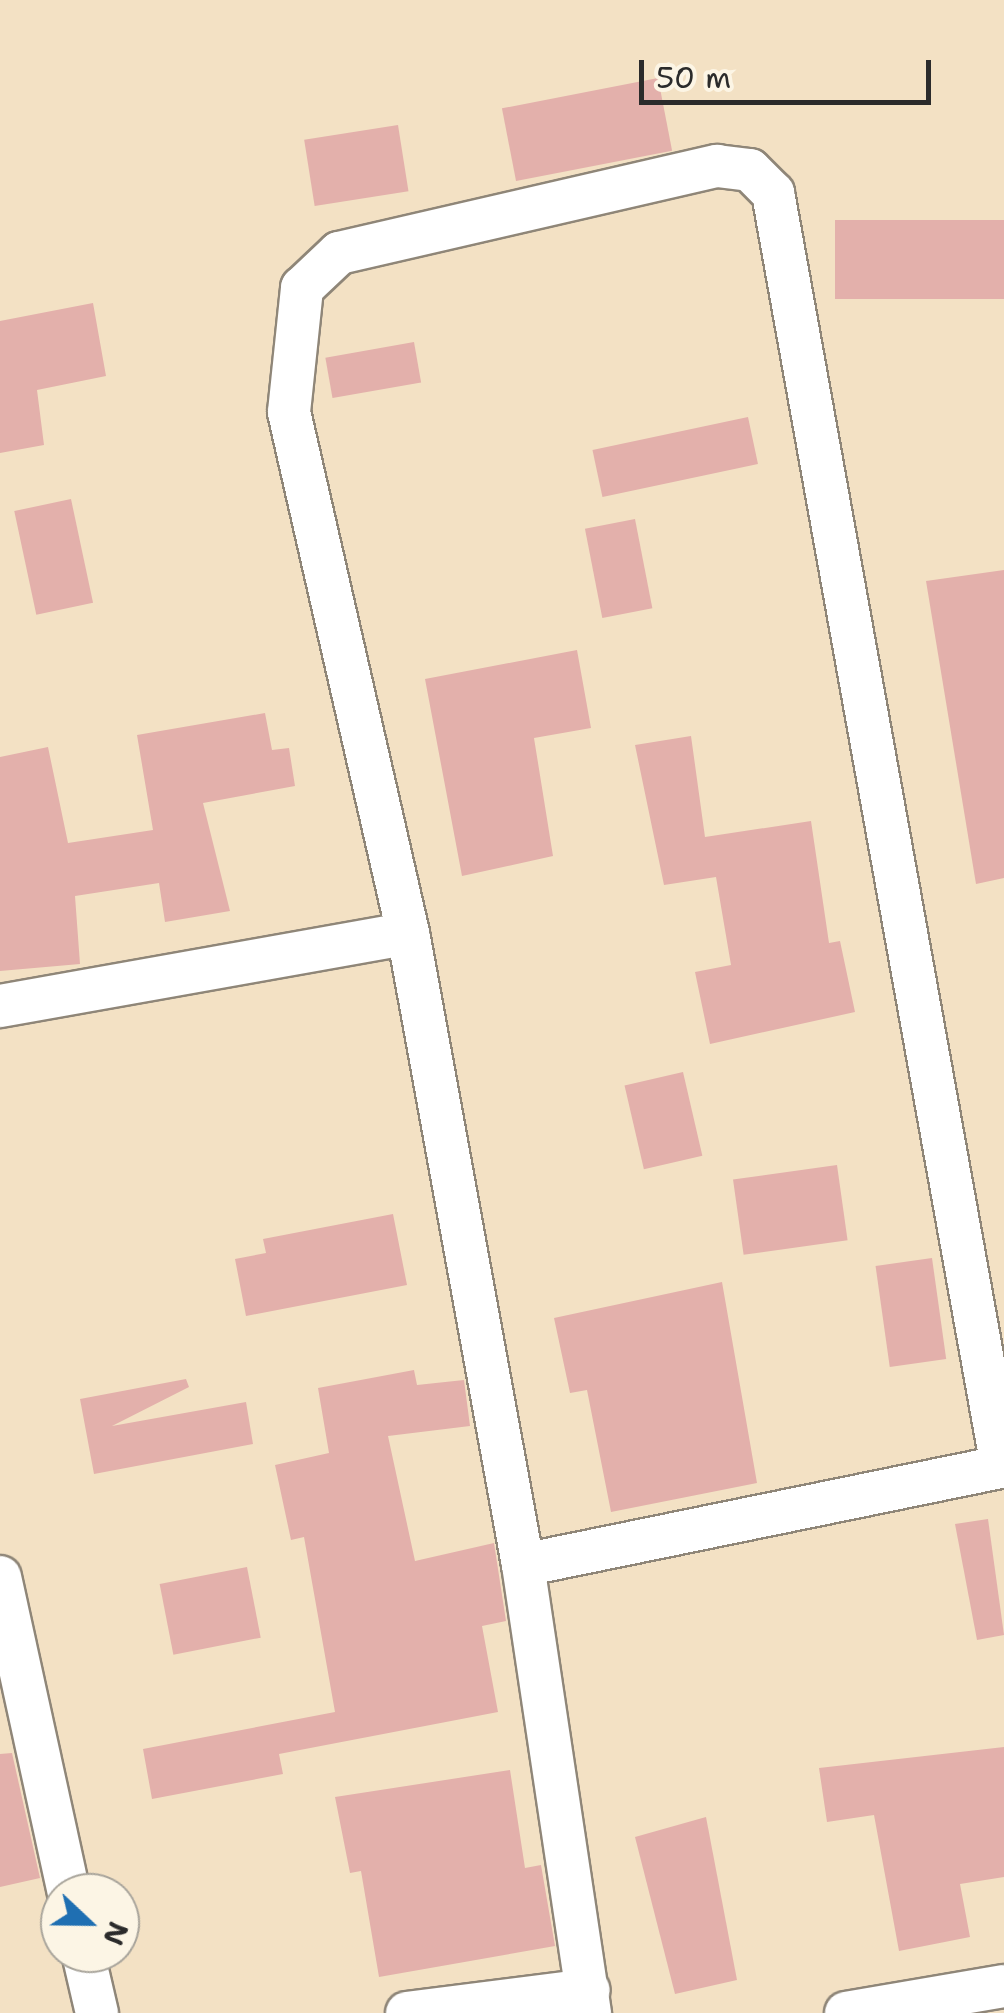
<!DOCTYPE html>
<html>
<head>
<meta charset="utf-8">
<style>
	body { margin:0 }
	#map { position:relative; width:1004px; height:2013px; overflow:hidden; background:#f3e1c4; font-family:"Shantell Sans",sans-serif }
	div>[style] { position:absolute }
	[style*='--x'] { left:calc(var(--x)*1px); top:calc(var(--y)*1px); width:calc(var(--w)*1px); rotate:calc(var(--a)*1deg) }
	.building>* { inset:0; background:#e3b0ab; transform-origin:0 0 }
	.roads { filter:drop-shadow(2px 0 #8f8678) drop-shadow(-2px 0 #8f8678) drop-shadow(0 2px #8f8678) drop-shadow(0 -2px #8f8678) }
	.street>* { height:42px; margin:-21px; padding:0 21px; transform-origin:21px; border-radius:21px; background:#fff }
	span { translate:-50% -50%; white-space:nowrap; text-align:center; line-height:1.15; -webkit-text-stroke:10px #fcf5e5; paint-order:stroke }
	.north { position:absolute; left:40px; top:1873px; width:100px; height:100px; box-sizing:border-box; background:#fcf5e5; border:2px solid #a8a49b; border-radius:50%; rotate:112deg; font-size:28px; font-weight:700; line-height:40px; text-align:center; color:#2b2b2b }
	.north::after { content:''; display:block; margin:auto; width:35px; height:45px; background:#1f6fb2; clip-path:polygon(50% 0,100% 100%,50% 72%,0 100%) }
	.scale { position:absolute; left:639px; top:60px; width:292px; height:45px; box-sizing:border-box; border:5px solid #2b2b2b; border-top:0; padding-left:12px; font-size:30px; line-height:35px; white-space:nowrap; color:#2b2b2b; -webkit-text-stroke:8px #fcf5e5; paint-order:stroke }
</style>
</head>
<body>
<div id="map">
	<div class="building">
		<div style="left:658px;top:78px;width:74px;height:159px;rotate:79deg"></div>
		<div style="left:398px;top:125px;width:67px;height:95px;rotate:81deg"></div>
		<div style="left:1004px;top:220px;width:79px;height:169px;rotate:90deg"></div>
		<div style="clip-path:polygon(93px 303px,106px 376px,37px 390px,44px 445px,0 453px,0 321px)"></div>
		<div style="left:414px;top:342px;width:41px;height:90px;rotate:80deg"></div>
		<div style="left:748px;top:417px;width:48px;height:159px;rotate:78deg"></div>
		<div style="left:71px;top:499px;width:106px;height:58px;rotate:78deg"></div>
		<div style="left:635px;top:519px;width:91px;height:51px;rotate:79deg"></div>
		<div style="clip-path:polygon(1004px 570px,1004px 878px,976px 884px,926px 581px)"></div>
		<div style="clip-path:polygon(577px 650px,591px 728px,534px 738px,553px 856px,462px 876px,425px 679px)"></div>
		<div style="clip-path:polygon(265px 713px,272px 750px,289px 748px,295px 786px,203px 803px,230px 911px,165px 922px,159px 883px,75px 896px,80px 964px,0 971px,0 757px,48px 747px,68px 843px,153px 830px,137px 735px)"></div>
		<div style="clip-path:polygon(691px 736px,705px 837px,811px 821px,829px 943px,840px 941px,855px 1012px,710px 1044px,695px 972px,731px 965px,716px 877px,664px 885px,635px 745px)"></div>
		<div style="left:683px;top:1072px;width:86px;height:60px;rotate:77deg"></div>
		<div style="left:837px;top:1165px;width:76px;height:105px;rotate:82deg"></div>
		<div style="clip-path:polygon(393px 1214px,407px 1285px,246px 1316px,235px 1259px,266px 1253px,263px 1239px)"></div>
		<div style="left:932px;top:1258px;width:102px;height:57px;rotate:82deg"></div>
		<div style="clip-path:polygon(722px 1282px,757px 1483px,611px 1512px,587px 1390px,570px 1393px,554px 1318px)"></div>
		<div style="clip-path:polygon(414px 1370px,417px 1385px,464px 1380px,470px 1426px,388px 1436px,415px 1561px,494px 1543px,506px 1621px,482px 1626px,498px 1712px,279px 1754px,283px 1774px,152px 1799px,143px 1749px,335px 1712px,304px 1537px,291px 1540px,275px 1465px,329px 1453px,318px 1388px)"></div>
		<div style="clip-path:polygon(186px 1379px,189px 1387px,112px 1426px,246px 1402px,253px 1444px,94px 1474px,80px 1399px)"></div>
		<div style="clip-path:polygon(988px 1519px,1004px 1635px,977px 1640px,955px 1524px)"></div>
		<div style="left:247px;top:1567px;width:72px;height:89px;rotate:79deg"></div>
		<div style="clip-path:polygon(1004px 1747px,1004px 1877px,960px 1884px,970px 1937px,899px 1951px,874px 1815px,827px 1822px,819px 1768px)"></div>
		<div style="clip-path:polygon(12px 1753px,40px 1878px,0 1887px,0 1754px)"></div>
		<div style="clip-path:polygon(510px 1770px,525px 1868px,541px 1865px,555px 1946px,379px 1977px,361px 1871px,350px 1873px,335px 1797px)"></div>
		<div style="clip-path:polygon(706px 1817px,737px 1980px,675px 1994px,635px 1837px)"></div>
	</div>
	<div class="roads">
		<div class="street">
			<div style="--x:0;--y:1006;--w:414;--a:-10.1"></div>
			<div style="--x:523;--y:1565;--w:491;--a:-11.6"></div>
			<div style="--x:0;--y:1577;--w:323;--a:77.7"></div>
			<div style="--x:83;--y:1953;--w:62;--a:76.9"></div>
			<div style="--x:407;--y:2013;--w:183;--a:-7.2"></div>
			<div style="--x:590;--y:2013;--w:453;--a:-98.5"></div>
			<div style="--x:523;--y:1565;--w:642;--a:-100.31"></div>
			<div style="--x:408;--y:933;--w:534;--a:-102.87"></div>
			<div style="--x:289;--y:412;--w:125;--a:-84"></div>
			<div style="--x:302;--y:288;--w:51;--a:-43.4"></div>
			<div style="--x:339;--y:253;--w:388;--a:-13"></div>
			<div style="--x:717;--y:166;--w:33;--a:7"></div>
			<div style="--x:750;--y:170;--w:33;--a:45"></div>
			<div style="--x:773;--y:193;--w:1294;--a:79.81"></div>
			<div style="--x:846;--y:2013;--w:160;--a:-9.7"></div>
		</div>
	</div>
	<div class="north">N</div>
	<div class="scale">50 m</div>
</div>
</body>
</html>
